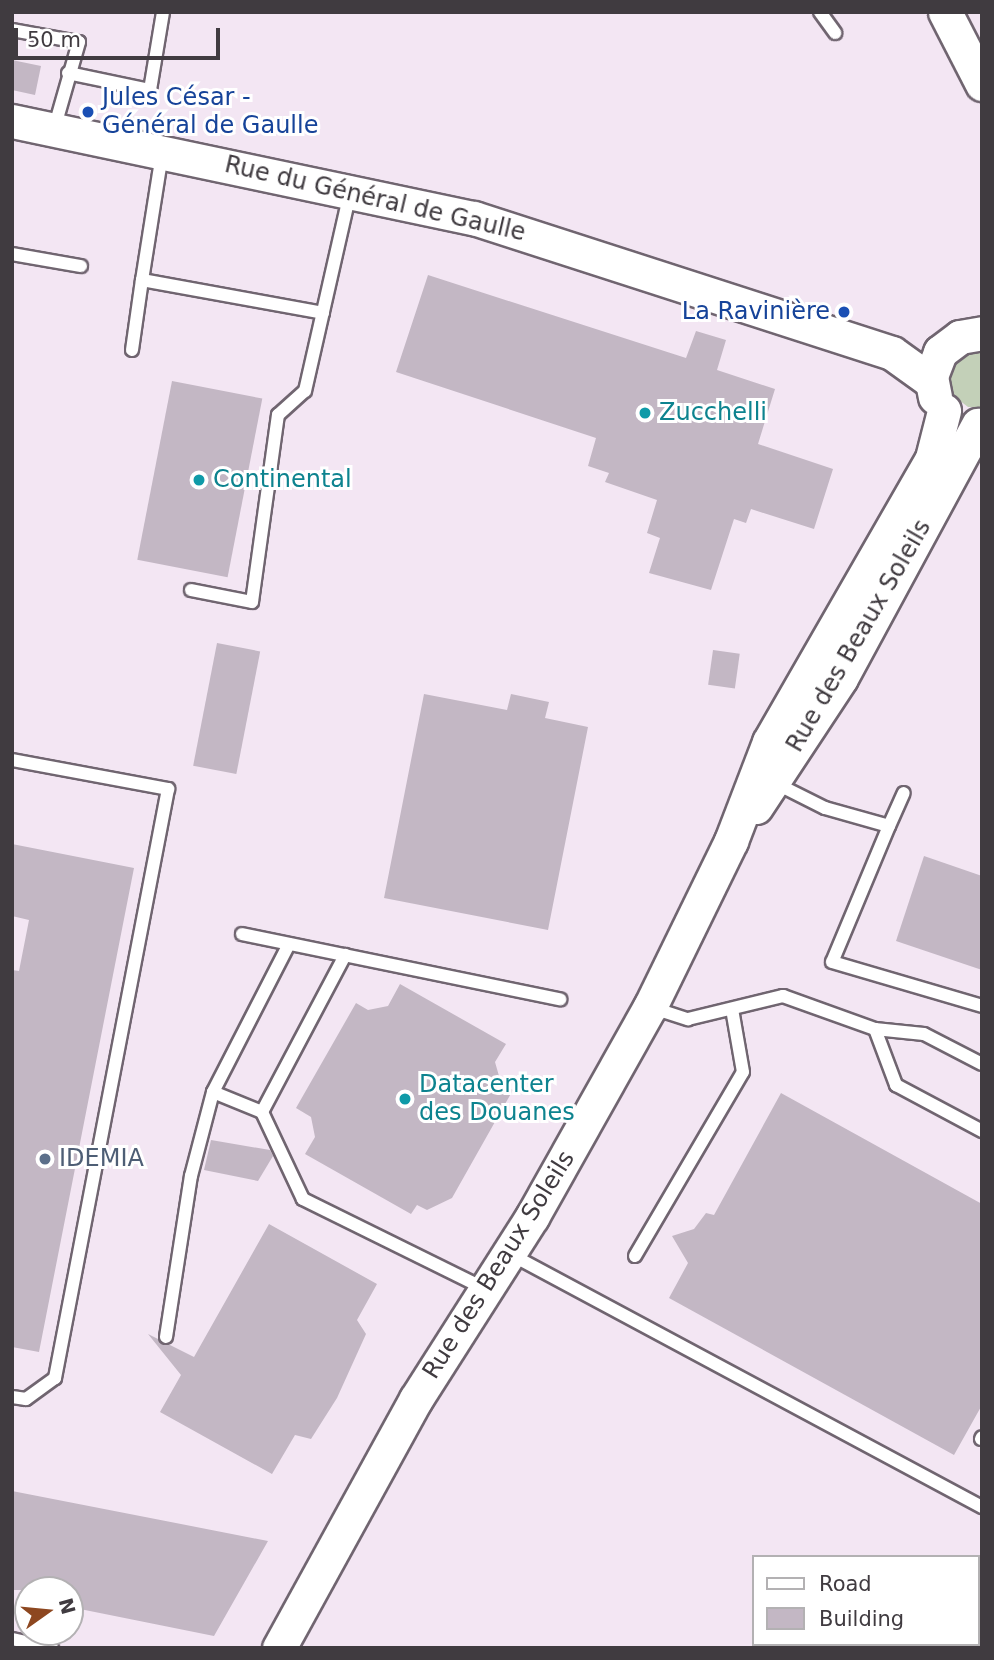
<!DOCTYPE html>
<html>
<head>
<meta charset="utf-8">
<style>
	body { margin:0 }
	#map { position:relative; width:994px; height:1660px; overflow:hidden; background:#f3e6f3; font-family:"DejaVu Sans",sans-serif }
	div>[style] { position:absolute }
	[style*='--x'] { left:calc(var(--x)*1px); top:calc(var(--y)*1px); width:calc(var(--w)*1px); rotate:calc(var(--a)*1deg) }
	.green>* { inset:0; background:#c3d0b8 }
	.building>* { inset:0; background:#c3b7c4; transform-origin:0 0 }
	.roads { filter:drop-shadow(2px 0 #706570) drop-shadow(-2px 0 #706570) drop-shadow(0 2px #706570) drop-shadow(0 -2px #706570) }
	.lane>* { height:12px; margin:-6px; padding:0 6px; transform-origin:6px; border-radius:6px; background:#fff }
	.secondary>* { height:33px; margin:-16.5px; padding:0 16.5px; transform-origin:16.5px; border-radius:16.5px; background:#fff }
	.dots>* { width:19px; height:19px; translate:-50% -50%; box-sizing:border-box; border:4px solid #fff; border-radius:50% }
	span { translate:-50% -50%; white-space:nowrap; text-align:center; line-height:1.15; -webkit-text-stroke:6px #fff; paint-order:stroke }
	.transit-label { font-size:24px; color:#164399 }
	.left { translate:0 -50%; text-align:left }
	.right { translate:-100% -50%; text-align:right }
	.street-label { font-size:24px; color:#403b40 }
	.culture-label { font-size:24px; color:#0d838f }
	.service-label { font-size:24px; color:#4e5e75 }
	.frame { position:absolute; inset:0; border:14px solid #403b40; pointer-events:none }
	.legend { position:absolute; left:752px; top:1555px; width:228px; height:91px; box-sizing:border-box; background:#fff; border:2px solid #b3b1b3; margin:0; padding:9px 12px; list-style:none; font-size:21px; color:#403b40 }
	.legend li { display:flex; align-items:center; gap:14px; height:35px }
	.legend b { width:35px; border:2px solid #b3b1b3 }
	.north { position:absolute; left:14px; top:1576px; width:70px; height:70px; box-sizing:border-box; background:#fff; border:2px solid #b3b1b3; border-radius:50%; rotate:75deg; font-size:19px; font-weight:700; line-height:28px; text-align:center; color:#403b40 }
	.north::after { content:''; display:block; margin:auto; width:24px; height:32px; background:#8d4720; clip-path:polygon(50% 0,100% 100%,50% 72%,0 100%) }
	.scale { position:absolute; left:14px; top:28px; width:206px; height:32px; box-sizing:border-box; border:4px solid #403b40; border-top:0; padding-left:9px; font-size:21px; line-height:24px; white-space:nowrap; color:#403b40; -webkit-text-stroke:5px #fff; paint-order:stroke }
</style>
</head>
<body>
<div id="map">
	<div class="green">
		<div style="clip-path:polygon(982px 351px,982px 407px,968px 407px,950px 393px,946px 379px,961px 354px)"></div>
	</div>
	<div class="building">
		<div style="clip-path:polygon(12px 60px,41px 66px,35px 95px,12px 90px)"></div>
		<div style="clip-path:polygon(428px 275px,686px 358px,696px 331px,726px 340px,717px 370px,775px 389px,758px 444px,833px 469px,814px 529px,751px 509px,746px 523px,734px 519px,711px 590px,649px 573px,660px 538px,647px 533px,657px 500px,605px 482px,609px 473px,588px 466px,596px 438px,396px 372px)"></div>
		<div style="left:172px;top:381px;width:92px;height:182px;rotate:11deg"></div>
		<div style="left:217px;top:643px;width:44px;height:125px;rotate:11deg"></div>
		<div style="left:713px;top:650px;width:27px;height:35px;rotate:8deg"></div>
		<div style="clip-path:polygon(424px 694px,507px 710px,511px 694px,549px 702px,545px 718px,588px 727px,548px 930px,384px 898px)"></div>
		<div style="clip-path:polygon(12px 844px,134px 868px,39px 1352px,12px 1347px,12px 970px,19px 971px,29px 920px,12px 916px)"></div>
		<div style="clip-path:polygon(924px 856px,982px 876px,982px 970px,896px 941px)"></div>
		<div style="clip-path:polygon(400px 984px,506px 1044px,495px 1062px,501px 1083px,513px 1090px,452px 1198px,427px 1210px,417px 1205px,411px 1214px,305px 1154px,315px 1137px,311px 1117px,296px 1108px,356px 1003px,368px 1010px,388px 1006px)"></div>
		<div style="clip-path:polygon(781px 1093px,982px 1204px,982px 1405px,954px 1455px,669px 1298px,688px 1263px,672px 1236px,694px 1229px,706px 1213px,714px 1215px)"></div>
		<div style="clip-path:polygon(211px 1140px,270px 1150px,273px 1156px,258px 1181px,204px 1170px)"></div>
		<div style="clip-path:polygon(269px 1224px,377px 1284px,357px 1320px,366px 1334px,337px 1398px,311px 1439px,295px 1435px,272px 1474px,160px 1412px,181px 1375px,148px 1334px,194px 1357px)"></div>
		<div style="clip-path:polygon(12px 1491px,268px 1541px,214px 1636px,70px 1607px,70px 1590px,12px 1590px)"></div>
	</div>
	<div class="roads">
		<div class="lane">
			<div style="--x:820;--y:12;--w:26;--a:54"></div>
			<div style="--x:12;--y:30;--w:68;--a:10.2"></div>
			<div style="--x:79;--y:42;--w:91;--a:106"></div>
			<div style="--x:68;--y:73;--w:84;--a:11.7"></div>
			<div style="--x:150;--y:90;--w:79;--a:-80.5"></div>
			<div style="--x:162;--y:154;--w:128;--a:99"></div>
			<div style="--x:142;--y:280;--w:184;--a:10.3"></div>
			<div style="--x:12;--y:254;--w:70;--a:9.9"></div>
			<div style="--x:132;--y:350;--w:71;--a:-81.9"></div>
			<div style="--x:191;--y:590;--w:62;--a:11.1"></div>
			<div style="--x:252;--y:602;--w:189;--a:-82.1"></div>
			<div style="--x:278;--y:415;--w:36;--a:-42"></div>
			<div style="--x:305;--y:391;--w:203;--a:-77.2"></div>
			<div style="--x:12;--y:760;--w:159;--a:10.5"></div>
			<div style="--x:168;--y:789;--w:600;--a:100.86"></div>
			<div style="--x:55;--y:1378;--w:36;--a:144"></div>
			<div style="--x:26;--y:1399;--w:14;--a:-172"></div>
			<div style="--x:775;--y:783;--w:56;--a:26.6"></div>
			<div style="--x:825;--y:808;--w:66;--a:15.7"></div>
			<div style="--x:889;--y:826;--w:147;--a:112.7"></div>
			<div style="--x:832;--y:962;--w:156;--a:16.3"></div>
			<div style="--x:889;--y:826;--w:36;--a:-66"></div>
			<div style="--x:242;--y:934;--w:325;--a:11.6"></div>
			<div style="--x:289;--y:944;--w:166;--a:117.2"></div>
			<div style="--x:213;--y:1092;--w:53;--a:22.2"></div>
			<div style="--x:262;--y:1112;--w:178;--a:-62.1"></div>
			<div style="--x:650;--y:1007;--w:40;--a:18"></div>
			<div style="--x:688;--y:1019;--w:98;--a:-13.6"></div>
			<div style="--x:783;--y:996;--w:98;--a:19.7"></div>
			<div style="--x:875;--y:1029;--w:49;--a:5.8"></div>
			<div style="--x:924;--y:1034;--w:65;--a:27.3"></div>
			<div style="--x:875;--y:1029;--w:60;--a:69.4"></div>
			<div style="--x:896;--y:1085;--w:98;--a:28.1"></div>
			<div style="--x:262;--y:1112;--w:96;--a:64.8"></div>
			<div style="--x:303;--y:1199;--w:201;--a:26.3"></div>
			<div style="--x:510;--y:1254;--w:536;--a:28.19"></div>
			<div style="--x:635;--y:1256;--w:213;--a:-59.6"></div>
			<div style="--x:743;--y:1072;--w:64;--a:-99.9"></div>
			<div style="--x:166;--y:1337;--w:163;--a:-81.2"></div>
			<div style="--x:191;--y:1176;--w:87;--a:-75.3"></div>
			<div style="--x:981;--y:1439;--w:2;--a:-63"></div>
			<div style="--x:12;--y:1639;--w:41;--a:12.7"></div>
		</div>
		<div class="secondary">
			<div style="--x:945;--y:12;--w:81;--a:62.8"></div>
			<div style="--x:12;--y:121;--w:472;--a:11.9"></div>
			<div style="--x:474;--y:218;--w:439;--a:17.9"></div>
			<div style="--x:892;--y:353;--w:48;--a:35.7"></div>
			<div style="--x:935;--y:397;--w:21;--a:-101"></div>
			<div style="--x:931;--y:376;--w:26;--a:-69"></div>
			<div style="--x:940;--y:352;--w:25;--a:-37"></div>
			<div style="--x:960;--y:337;--w:22;--a:-10"></div>
			<div style="--x:756;--y:807;--w:154;--a:-56.6"></div>
			<div style="--x:841;--y:678;--w:288;--a:-61.6"></div>
			<div style="--x:279;--y:1648;--w:284;--a:-61.2"></div>
			<div style="--x:416;--y:1399;--w:216;--a:-57.5"></div>
			<div style="--x:532;--y:1217;--w:241;--a:-60.7"></div>
			<div style="--x:650;--y:1007;--w:185;--a:-64"></div>
			<div style="--x:731;--y:841;--w:106;--a:-69"></div>
			<div style="--x:769;--y:742;--w:327;--a:-60.1"></div>
			<div style="--x:932;--y:458;--w:49;--a:-75.7"></div>
		</div>
	</div>
	<div class="dots">
		<div style="left:88px;top:112px;background:#1a4fb4"></div>
		<div style="left:844px;top:312px;background:#1a4fb4"></div>
		<div style="left:645px;top:413px;background:#0f9aa8"></div>
		<div style="left:199px;top:480px;background:#0f9aa8"></div>
		<div style="left:405px;top:1099px;background:#0f9aa8"></div>
		<div style="left:45px;top:1159px;background:#5c6f8a"></div>
	</div>
	<div class="transit-label">
		<span class="left" style="left:102px;top:112px">Jules César -<br>Général de Gaulle</span>
		<span class="right" style="left:830px;top:312px">La Ravinière</span>
	</div>
	<div class="street-label">
		<span style="left:375px;top:199px;rotate:13deg">Rue du Général de Gaulle</span>
		<span style="left:859px;top:636px;rotate:-60deg">Rue des Beaux Soleils</span>
		<span style="left:499px;top:1265px;rotate:-58deg">Rue des Beaux Soleils</span>
	</div>
	<div class="culture-label">
		<span class="left" style="left:659px;top:413px">Zucchelli</span>
		<span class="left" style="left:213px;top:480px">Continental</span>
		<span class="left" style="left:419px;top:1099px">Datacenter<br>des Douanes</span>
	</div>
	<div class="service-label">
		<span class="left" style="left:59px;top:1159px">IDEMIA</span>
	</div>
	<div class="frame"></div>
	<ul class="legend">
	<li><b style="height:9px;background:#fff"></b>Road</li>
	<li><b style="height:19px;background:#c3b7c4"></b>Building</li>
	</ul>
	<div class="north">N</div>
	<div class="scale">50 m</div>
</div>
</body>
</html>
